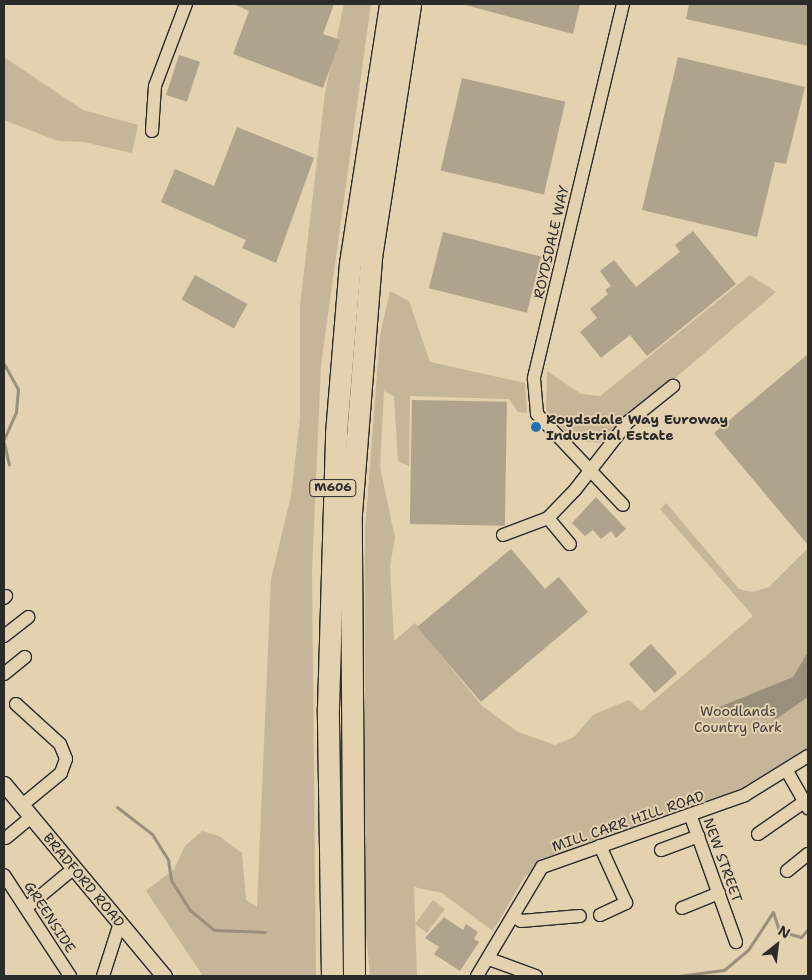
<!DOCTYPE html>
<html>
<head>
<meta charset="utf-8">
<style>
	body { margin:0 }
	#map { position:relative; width:812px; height:980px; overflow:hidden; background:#e3d1af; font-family:"Shantell Sans",sans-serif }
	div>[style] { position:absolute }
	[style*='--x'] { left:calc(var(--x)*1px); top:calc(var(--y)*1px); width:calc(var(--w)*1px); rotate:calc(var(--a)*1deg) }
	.green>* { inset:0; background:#c5b699; transform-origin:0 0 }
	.water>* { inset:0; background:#9a8f7a }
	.stream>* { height:3px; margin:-1.5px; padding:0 1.5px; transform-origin:1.5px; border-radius:1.5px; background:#9a8f7a }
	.building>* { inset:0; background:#b0a38b; transform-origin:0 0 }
	.roads { filter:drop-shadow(1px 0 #2b2b2b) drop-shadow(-1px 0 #2b2b2b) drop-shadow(0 1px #2b2b2b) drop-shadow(0 -1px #2b2b2b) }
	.minor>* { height:12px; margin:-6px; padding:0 6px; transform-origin:6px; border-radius:6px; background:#e3d1af }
	.tertiary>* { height:15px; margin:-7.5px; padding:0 7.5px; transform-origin:7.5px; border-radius:7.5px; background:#e3d1af }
	.motorway>* { height:21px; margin:-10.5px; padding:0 10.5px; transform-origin:10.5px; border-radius:10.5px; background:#e3d1af }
	.dots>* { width:14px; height:14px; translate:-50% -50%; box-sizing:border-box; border:2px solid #e3d1af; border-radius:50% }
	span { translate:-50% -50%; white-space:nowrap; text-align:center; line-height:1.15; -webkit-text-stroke:4px #e3d1af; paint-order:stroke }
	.shield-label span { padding:1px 4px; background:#e3d1af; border:1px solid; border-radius:4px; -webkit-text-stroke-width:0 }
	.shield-label { font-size:12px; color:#2b2b2b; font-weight:700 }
	.street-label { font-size:14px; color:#2b2b2b }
	.poi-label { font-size:14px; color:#2b2b2b; font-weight:700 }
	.left { translate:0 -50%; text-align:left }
	.park-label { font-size:14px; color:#42403c }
	.frame { position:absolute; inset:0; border:5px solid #2b2b2b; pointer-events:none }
	.north { position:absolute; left:752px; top:920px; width:50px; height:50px; -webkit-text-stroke:4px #e3d1af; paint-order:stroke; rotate:29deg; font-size:14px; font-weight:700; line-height:20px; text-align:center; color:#2b2b2b }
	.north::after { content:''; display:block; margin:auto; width:18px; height:22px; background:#2b2b2b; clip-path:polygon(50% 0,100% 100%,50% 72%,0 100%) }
</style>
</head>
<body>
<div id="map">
	<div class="green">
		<div style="clip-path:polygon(344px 4px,371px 4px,321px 365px,312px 571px,316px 976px,203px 976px,146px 891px,174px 869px,185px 846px,202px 831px,219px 836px,242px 853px,246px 900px,257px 907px,271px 579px,291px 496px,300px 418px,300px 305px,325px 93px)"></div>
		<div style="clip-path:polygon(4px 57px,83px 110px,138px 125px,132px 153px,84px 142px,58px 141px,4px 120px)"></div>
		<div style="clip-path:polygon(750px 275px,776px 292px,599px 443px,581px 441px,565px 432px,546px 411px,547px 371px,581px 394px,600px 396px)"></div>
		<div style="clip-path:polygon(390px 291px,409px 301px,430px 362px,525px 383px,527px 413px,518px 412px,509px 399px,410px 396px,409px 466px,398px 461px,394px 396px,384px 391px,380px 467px,395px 538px,390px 566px,394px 641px,415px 623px,482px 706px,518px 732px,555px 745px,574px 737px,593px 715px,616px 705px,629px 700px,641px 711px,753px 616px,660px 509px,666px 503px,739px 589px,752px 592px,769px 587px,808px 548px,808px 756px,745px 795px,525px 876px,493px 931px,442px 893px,414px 887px,417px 976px,370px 976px,365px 922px,365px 530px,380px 335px)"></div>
		<div style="left:433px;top:900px;width:15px;height:30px;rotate:37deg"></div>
	</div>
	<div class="water">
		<div style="clip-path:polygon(808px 652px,808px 697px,776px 719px,717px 708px,793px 677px)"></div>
	</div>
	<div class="stream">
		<div style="--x:4;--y:364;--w:29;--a:61"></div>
		<div style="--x:18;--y:389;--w:23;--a:95"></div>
		<div style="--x:16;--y:412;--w:30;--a:114"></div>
		<div style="--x:4;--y:443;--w:22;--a:77"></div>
		<div style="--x:117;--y:807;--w:44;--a:37.6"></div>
		<div style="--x:152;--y:834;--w:31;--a:58"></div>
		<div style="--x:168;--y:860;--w:20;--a:81"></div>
		<div style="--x:171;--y:880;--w:36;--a:58"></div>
		<div style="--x:190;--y:910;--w:31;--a:40"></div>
		<div style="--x:214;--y:930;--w:51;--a:2.2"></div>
		<div style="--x:678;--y:976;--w:46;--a:-7.4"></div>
		<div style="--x:724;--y:970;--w:31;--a:-40"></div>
		<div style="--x:748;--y:950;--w:45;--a:-56.7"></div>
		<div style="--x:773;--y:912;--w:20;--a:72"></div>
		<div style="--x:779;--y:931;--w:23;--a:15"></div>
		<div style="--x:801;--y:937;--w:11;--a:-49"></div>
	</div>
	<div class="building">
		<div style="clip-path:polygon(233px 4px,334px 4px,323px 34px,340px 40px,323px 88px,233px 54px,249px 11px)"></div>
		<div style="clip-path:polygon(462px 4px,580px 4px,573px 34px)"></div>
		<div style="clip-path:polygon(689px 4px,808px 4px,808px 46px,686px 19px)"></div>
		<div style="left:179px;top:55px;width:22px;height:42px;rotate:18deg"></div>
		<div style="clip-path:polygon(678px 57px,805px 87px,786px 164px,775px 162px,757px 237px,642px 210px)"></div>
		<div style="left:462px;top:78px;width:106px;height:95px;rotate:13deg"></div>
		<div style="clip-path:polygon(237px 127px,314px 158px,276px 263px,242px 248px,246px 240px,161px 202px,175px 169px,214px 186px)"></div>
		<div style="clip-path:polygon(693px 231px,736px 284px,647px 356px,630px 335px,601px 358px,580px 332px,597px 318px,590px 309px,608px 294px,605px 290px,611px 286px,600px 271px,614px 260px,636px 287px,680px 252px,675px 245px)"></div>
		<div style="left:443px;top:232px;width:101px;height:58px;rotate:14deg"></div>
		<div style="left:195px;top:275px;width:60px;height:28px;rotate:29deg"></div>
		<div style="clip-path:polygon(808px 354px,808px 545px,714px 433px)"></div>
		<div style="left:412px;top:400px;width:95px;height:124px;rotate:1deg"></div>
		<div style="clip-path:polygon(596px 497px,626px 529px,616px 538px,611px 531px,601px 539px,593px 530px,585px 536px,572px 523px)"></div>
		<div style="clip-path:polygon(511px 549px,545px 589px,559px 577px,588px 612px,481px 702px,417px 627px)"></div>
		<div style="left:651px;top:644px;width:39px;height:30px;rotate:48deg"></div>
		<div style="clip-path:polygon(444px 917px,463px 930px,466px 924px,478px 932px,474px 939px,479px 942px,460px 971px,434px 954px,439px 947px,425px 938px)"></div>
	</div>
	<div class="roads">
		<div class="minor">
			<div style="--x:623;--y:4;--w:385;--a:103.4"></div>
			<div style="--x:534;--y:379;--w:35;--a:85"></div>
			<div style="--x:537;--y:414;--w:125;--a:46.6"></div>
			<div style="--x:152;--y:131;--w:45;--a:-86.2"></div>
			<div style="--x:155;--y:86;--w:88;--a:-69.3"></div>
			<div style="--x:548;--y:518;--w:34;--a:50"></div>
			<div style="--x:503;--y:535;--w:48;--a:-20.7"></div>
			<div style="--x:548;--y:518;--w:39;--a:-46"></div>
			<div style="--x:575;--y:490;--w:86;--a:-52.1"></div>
			<div style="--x:628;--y:422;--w:58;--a:-38.7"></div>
			<div style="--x:4;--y:598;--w:3;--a:-45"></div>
			<div style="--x:4;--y:636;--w:31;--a:-38"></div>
			<div style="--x:4;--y:674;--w:27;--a:-39"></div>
			<div style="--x:16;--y:704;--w:59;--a:42.3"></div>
			<div style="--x:60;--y:744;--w:16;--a:68"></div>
			<div style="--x:66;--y:759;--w:15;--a:110"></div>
			<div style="--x:61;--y:773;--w:52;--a:140.5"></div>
			<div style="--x:787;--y:771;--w:43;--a:60.4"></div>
			<div style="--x:691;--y:817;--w:133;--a:70.2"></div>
			<div style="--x:758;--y:834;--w:56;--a:-34.8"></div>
			<div style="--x:6;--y:838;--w:33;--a:-40"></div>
			<div style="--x:661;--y:850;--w:40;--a:-20.2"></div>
			<div style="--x:787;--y:871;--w:27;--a:-39"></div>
			<div style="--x:4;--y:875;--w:121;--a:56.8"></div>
			<div style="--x:26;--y:908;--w:62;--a:-39.8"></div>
			<div style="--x:682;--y:908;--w:40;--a:-22"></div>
			<div style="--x:600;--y:915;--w:29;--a:-25"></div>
			<div style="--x:626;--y:903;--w:63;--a:-114.5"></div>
			<div style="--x:513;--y:916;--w:9;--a:32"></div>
			<div style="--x:521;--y:921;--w:59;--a:-4.8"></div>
			<div style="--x:489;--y:959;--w:50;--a:19.9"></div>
			<div style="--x:103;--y:976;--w:56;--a:-72.2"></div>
			<div style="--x:477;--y:976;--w:127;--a:-59.2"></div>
			<div style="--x:542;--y:867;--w:215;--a:-19.5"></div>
			<div style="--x:745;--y:795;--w:74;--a:-31.8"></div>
		</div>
		<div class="tertiary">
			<div style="--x:4;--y:784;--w:250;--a:50.2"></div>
		</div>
		<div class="motorway">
			<div style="--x:332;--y:976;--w:268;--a:-90.9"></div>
			<div style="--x:328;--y:708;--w:275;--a:-88.3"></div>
			<div style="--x:336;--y:433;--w:171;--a:-85.3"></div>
			<div style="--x:350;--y:263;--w:262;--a:-81.2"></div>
			<div style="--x:354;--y:976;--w:463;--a:-90.4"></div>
			<div style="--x:351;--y:513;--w:257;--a:-85.5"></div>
			<div style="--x:371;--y:257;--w:256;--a:-81.2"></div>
		</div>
	</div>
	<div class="dots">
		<div style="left:536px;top:427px;background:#1f6fb2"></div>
	</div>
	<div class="shield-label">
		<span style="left:333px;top:488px">M606</span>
	</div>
	<div class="street-label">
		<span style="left:551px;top:242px;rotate:-77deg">ROYDSDALE WAY</span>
		<span style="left:628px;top:821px;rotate:-19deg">MILL CARR HILL ROAD</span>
		<span style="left:723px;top:860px;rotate:70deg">NEW STREET</span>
		<span style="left:84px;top:880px;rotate:50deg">BRADFORD ROAD</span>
		<span style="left:50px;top:917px;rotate:57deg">GREENSIDE</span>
	</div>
	<div class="poi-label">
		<span class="left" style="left:546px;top:427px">Roydsdale Way Euroway<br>Industrial Estate</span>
	</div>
	<div class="park-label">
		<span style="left:738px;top:719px">Woodlands<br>Country Park</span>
	</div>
	<div class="frame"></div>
	<div class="north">N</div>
</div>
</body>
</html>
